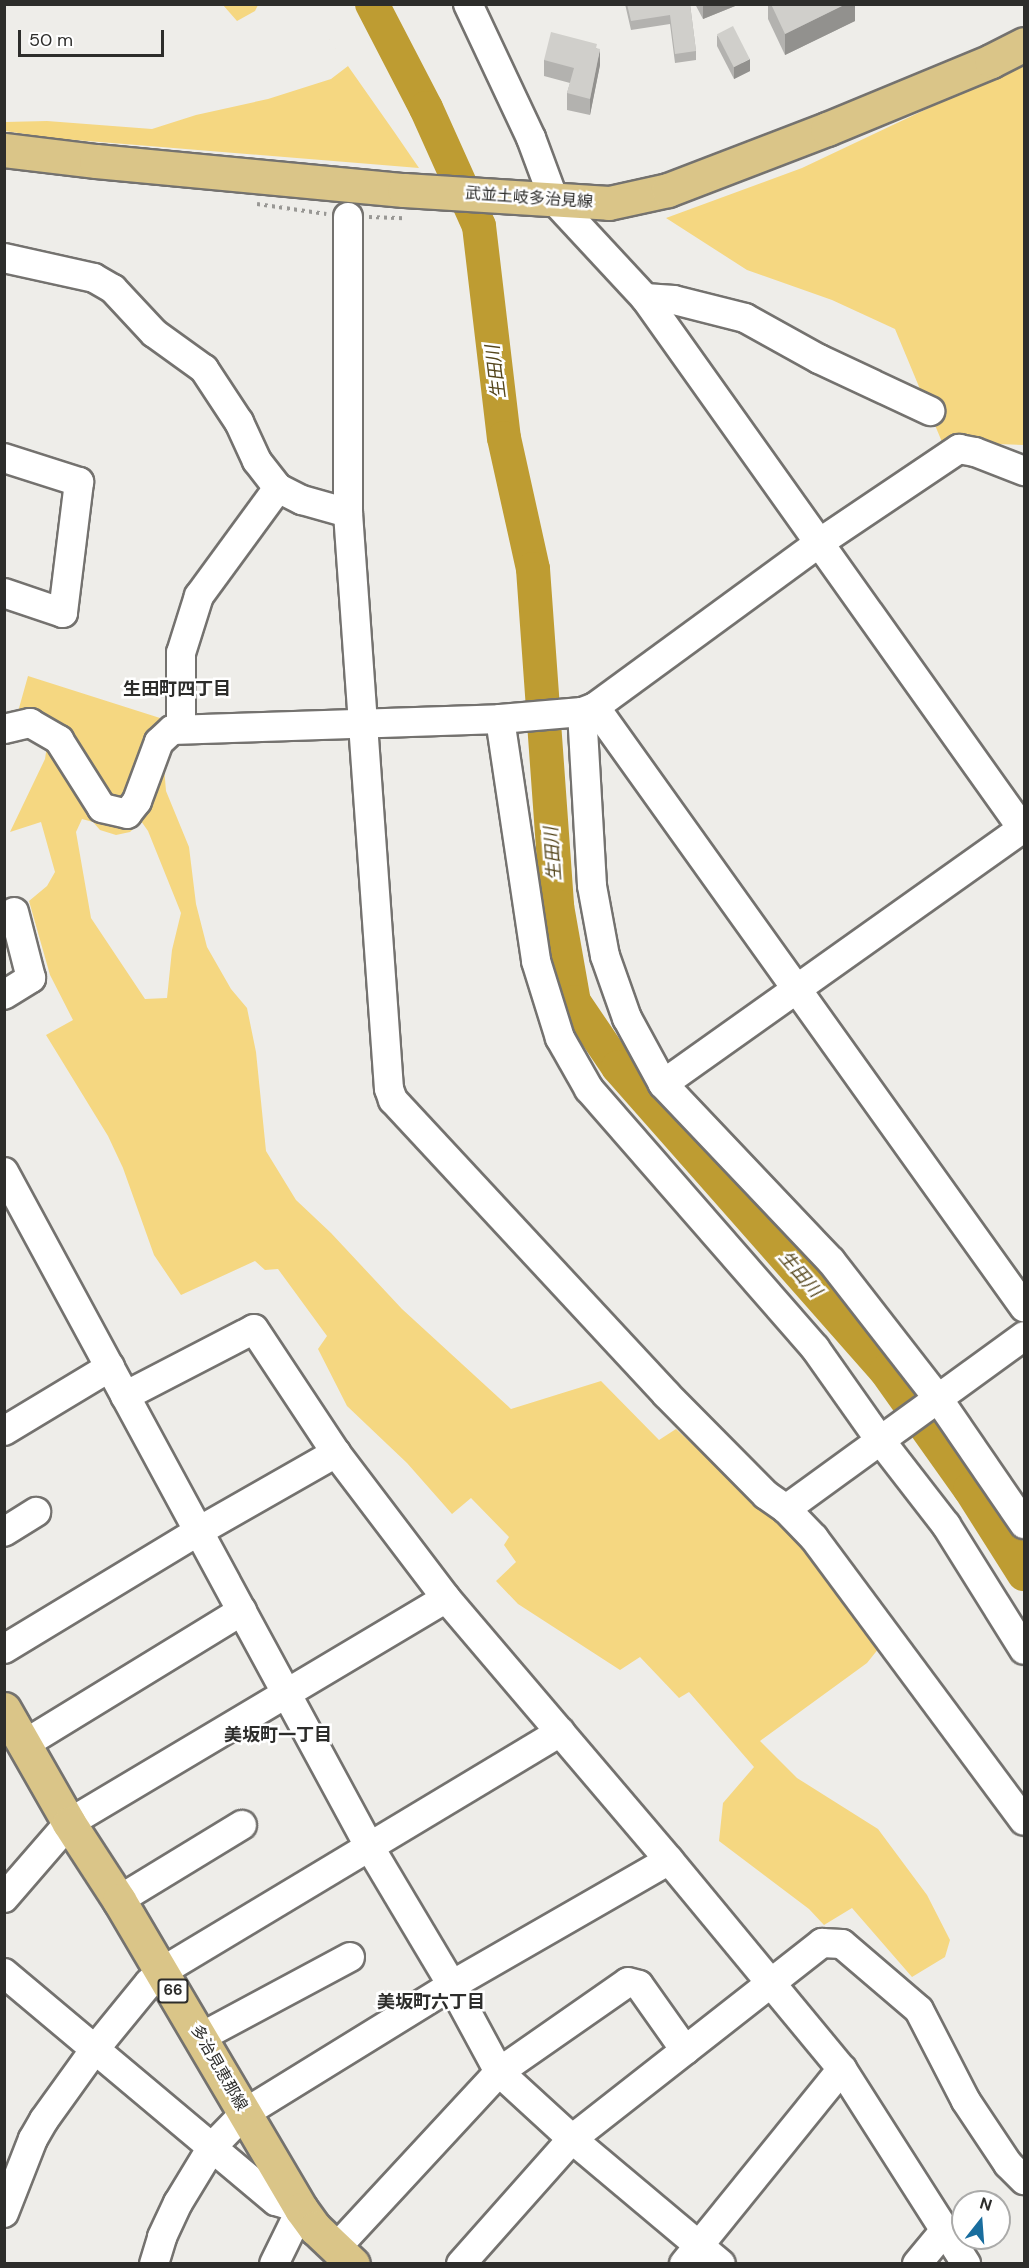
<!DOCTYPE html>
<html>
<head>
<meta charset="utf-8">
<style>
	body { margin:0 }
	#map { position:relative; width:1029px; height:2268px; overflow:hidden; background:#eeede9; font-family:"DM Sans","Noto Sans JP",sans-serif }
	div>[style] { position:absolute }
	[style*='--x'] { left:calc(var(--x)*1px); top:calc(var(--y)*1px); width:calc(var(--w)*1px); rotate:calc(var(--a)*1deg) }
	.green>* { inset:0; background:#f5d781 }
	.river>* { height:34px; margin:-17px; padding:0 17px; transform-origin:17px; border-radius:17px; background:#be9c32 }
	.path>* { height:4px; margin-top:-2px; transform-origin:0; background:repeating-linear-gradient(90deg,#999895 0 3px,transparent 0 7.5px) }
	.roads { filter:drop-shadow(2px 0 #74726f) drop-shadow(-2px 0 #74726f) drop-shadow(0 2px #74726f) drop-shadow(0 -2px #74726f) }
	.minor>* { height:28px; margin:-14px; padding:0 14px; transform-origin:14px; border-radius:14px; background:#fff }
	.major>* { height:33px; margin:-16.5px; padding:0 16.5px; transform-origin:16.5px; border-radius:16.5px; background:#dac588 }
	.wall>* { inset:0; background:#b3b2af }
	.shaded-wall>* { inset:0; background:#92918e }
	.building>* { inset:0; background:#d0cfcb; transform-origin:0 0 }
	span { translate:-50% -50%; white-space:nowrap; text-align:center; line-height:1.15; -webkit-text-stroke:5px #fff; paint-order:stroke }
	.shield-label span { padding:2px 4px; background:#fff; border:2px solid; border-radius:4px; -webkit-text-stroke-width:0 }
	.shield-label { font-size:15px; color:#2d2d2b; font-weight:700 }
	.street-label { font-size:16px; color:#2d2d2b }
	.water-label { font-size:18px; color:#54451b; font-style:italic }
	.neighbourhood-label { font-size:18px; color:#2d2d2b; font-weight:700 }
	.frame { position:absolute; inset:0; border:6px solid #2d2d2b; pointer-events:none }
	.north { position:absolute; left:951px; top:2190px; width:60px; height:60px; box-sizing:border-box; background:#fff; border:2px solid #ababaa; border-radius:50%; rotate:17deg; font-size:16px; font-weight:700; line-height:24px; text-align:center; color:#2d2d2b }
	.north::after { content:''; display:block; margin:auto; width:21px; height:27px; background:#196d9e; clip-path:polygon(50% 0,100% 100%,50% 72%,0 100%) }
	.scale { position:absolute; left:18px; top:30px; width:146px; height:27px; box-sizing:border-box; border:3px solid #2d2d2b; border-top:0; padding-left:8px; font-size:18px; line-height:21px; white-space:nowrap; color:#2d2d2b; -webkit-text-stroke:4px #fff; paint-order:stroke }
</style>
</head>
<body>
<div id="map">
	<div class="green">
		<div style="clip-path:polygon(223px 5px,258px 5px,255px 11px,237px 21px)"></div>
		<div style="clip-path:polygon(305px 5px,329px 39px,395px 133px,419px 168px,51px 138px,5px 131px,5px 122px,47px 121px,152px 129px,196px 115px,268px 99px,331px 79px,348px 66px)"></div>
		<div style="clip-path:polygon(1024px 63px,1024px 445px,942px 442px,895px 329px,832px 300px,747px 270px,666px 218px,802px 168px)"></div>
		<div style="clip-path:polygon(evenodd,28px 676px,160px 718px,166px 791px,189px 847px,196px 904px,207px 947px,231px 989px,247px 1008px,256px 1052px,266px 1151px,296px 1200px,331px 1233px,402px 1309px,511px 1409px,601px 1381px,659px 1440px,676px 1429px,765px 1511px,802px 1538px,879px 1648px,867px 1663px,760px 1741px,797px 1778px,878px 1829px,927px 1895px,950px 1940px,945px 1957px,912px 1977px,852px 1908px,824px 1925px,809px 1909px,719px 1841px,723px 1803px,754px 1767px,689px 1692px,679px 1698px,640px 1657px,620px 1670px,518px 1604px,496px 1581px,516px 1562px,504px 1545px,509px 1537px,471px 1498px,452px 1514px,407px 1463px,347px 1406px,318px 1349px,327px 1336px,278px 1269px,265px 1270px,255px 1261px,181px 1295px,154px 1255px,123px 1168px,108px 1136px,46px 1035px,73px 1020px,50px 975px,29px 901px,47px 886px,55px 872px,41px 822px,10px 832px,45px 759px,48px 739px,12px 733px,28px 676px,82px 819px,93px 822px,100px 830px,116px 835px,130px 832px,141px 821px,148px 831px,181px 913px,172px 950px,167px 998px,145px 999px,91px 918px,76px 832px,82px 819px)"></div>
	</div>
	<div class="river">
		<div style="--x:372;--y:4;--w:117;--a:62.6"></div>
		<div style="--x:426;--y:108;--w:129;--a:65.8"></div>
		<div style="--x:479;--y:226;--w:213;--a:83.3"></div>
		<div style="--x:504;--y:438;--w:134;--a:77.5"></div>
		<div style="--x:533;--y:569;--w:338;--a:85.9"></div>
		<div style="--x:557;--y:906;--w:97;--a:80"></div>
		<div style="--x:574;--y:1002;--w:78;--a:55.9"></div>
		<div style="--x:618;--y:1067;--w:405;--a:48.6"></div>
		<div style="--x:886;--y:1371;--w:145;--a:54.6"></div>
		<div style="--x:970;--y:1489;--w:101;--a:57.6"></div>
	</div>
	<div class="path">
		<div style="--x:257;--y:204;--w:70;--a:8.2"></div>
		<div style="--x:369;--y:217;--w:35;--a:2"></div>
	</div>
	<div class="roads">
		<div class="minor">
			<div style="--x:468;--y:4;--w:148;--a:64.8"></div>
			<div style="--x:531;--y:138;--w:66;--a:69.6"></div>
			<div style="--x:554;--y:200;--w:134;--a:47.1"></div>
			<div style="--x:645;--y:298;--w:654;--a:54.58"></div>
			<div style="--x:348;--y:217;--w:296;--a:90"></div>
			<div style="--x:348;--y:513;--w:577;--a:85.93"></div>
			<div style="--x:389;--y:1089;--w:12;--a:70"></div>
			<div style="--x:393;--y:1100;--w:401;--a:47.1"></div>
			<div style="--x:666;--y:1394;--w:142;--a:45.3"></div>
			<div style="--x:766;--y:1495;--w:24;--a:35"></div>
			<div style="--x:786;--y:1509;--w:40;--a:46"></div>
			<div style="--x:814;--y:1538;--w:352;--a:53.4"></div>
			<div style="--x:4;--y:258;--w:92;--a:12.5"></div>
			<div style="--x:94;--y:278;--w:22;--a:30"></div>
			<div style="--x:113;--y:289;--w:60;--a:47"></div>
			<div style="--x:154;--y:333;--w:62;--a:35.8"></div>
			<div style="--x:204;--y:369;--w:64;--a:56.6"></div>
			<div style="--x:239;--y:422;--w:43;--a:65.2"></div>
			<div style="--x:257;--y:461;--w:34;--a:52"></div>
			<div style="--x:278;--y:488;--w:27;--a:27"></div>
			<div style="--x:302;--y:500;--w:48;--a:15.8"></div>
			<div style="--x:645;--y:298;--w:29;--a:4"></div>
			<div style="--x:674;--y:300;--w:73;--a:14.2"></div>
			<div style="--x:745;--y:318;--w:85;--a:29"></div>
			<div style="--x:819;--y:359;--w:123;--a:25.1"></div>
			<div style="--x:4;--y:458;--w:79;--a:17.7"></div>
			<div style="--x:79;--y:482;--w:132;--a:97"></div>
			<div style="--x:63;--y:613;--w:62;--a:-161.3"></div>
			<div style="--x:595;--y:707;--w:738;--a:54.44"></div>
			<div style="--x:582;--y:712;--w:174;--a:86.7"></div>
			<div style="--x:592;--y:886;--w:71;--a:79.5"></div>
			<div style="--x:605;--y:956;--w:66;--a:70.5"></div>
			<div style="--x:627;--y:1018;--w:75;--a:61.4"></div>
			<div style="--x:663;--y:1084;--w:244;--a:46.5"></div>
			<div style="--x:831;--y:1261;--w:172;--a:52.1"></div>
			<div style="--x:937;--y:1397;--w:154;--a:55.6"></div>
			<div style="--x:500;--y:719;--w:245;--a:81.5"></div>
			<div style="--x:536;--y:961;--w:81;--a:72.7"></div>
			<div style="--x:560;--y:1038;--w:59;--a:60.4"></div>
			<div style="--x:589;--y:1089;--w:344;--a:48.9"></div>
			<div style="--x:815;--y:1348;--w:113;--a:54.8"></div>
			<div style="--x:880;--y:1440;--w:108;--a:52.2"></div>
			<div style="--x:946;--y:1525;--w:147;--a:58"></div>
			<div style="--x:4;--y:729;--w:27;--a:-13"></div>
			<div style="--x:30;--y:723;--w:34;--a:30"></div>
			<div style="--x:59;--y:740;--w:80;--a:57.7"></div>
			<div style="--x:102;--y:808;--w:26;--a:13"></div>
			<div style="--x:127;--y:814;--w:16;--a:-52"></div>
			<div style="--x:137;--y:801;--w:63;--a:-69.6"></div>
			<div style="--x:159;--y:742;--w:18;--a:-43"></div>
			<div style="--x:172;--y:730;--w:328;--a:-1.9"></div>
			<div style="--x:500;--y:719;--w:82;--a:-4.9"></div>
			<div style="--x:582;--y:712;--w:14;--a:-21"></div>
			<div style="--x:595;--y:707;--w:278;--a:-36.2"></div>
			<div style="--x:819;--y:543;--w:169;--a:-33.9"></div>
			<div style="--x:959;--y:449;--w:16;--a:11"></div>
			<div style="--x:975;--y:452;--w:53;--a:21.2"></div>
			<div style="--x:181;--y:729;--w:76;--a:-90"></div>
			<div style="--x:181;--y:653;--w:60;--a:-72.5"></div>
			<div style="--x:199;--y:596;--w:134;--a:-53.8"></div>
			<div style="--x:4;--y:995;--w:32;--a:-32"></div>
			<div style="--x:31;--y:978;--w:68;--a:-104.4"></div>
			<div style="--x:663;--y:1084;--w:443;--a:-35.4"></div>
			<div style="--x:4;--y:1172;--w:766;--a:61.56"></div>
			<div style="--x:369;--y:1846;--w:162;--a:59.2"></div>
			<div style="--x:452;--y:1985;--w:99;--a:61.6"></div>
			<div style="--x:499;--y:2072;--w:99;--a:42.5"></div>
			<div style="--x:572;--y:2139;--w:194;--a:40"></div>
			<div style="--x:125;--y:1396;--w:145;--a:-27.4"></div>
			<div style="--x:254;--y:1329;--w:149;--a:56.5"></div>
			<div style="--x:336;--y:1453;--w:182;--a:52.8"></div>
			<div style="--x:446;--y:1598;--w:344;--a:49.6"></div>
			<div style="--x:669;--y:1860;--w:271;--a:50.4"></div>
			<div style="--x:842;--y:2069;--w:231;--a:57.5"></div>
			<div style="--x:4;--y:1431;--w:124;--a:-31.1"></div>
			<div style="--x:786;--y:1509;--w:294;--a:-36"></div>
			<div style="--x:4;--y:1532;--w:38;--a:-32"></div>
			<div style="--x:4;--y:1649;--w:228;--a:-31.2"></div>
			<div style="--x:199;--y:1531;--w:158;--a:-29.7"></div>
			<div style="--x:23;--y:1745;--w:257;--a:-31.5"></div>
			<div style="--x:4;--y:1898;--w:99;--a:-49.1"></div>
			<div style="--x:69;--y:1823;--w:439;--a:-30.8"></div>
			<div style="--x:119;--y:1900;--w:144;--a:-31.4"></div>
			<div style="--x:4;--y:1973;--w:355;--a:40"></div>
			<div style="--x:276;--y:2201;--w:26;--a:18"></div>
			<div style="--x:301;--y:2209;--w:61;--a:116.1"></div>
			<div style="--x:201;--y:2037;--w:169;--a:-28.2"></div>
			<div style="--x:4;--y:2213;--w:79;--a:-68.6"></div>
			<div style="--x:33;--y:2139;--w:22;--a:-60"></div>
			<div style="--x:44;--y:2120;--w:87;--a:-54.3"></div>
			<div style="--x:95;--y:2049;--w:85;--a:-50.7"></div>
			<div style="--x:149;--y:1983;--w:16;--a:-43"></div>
			<div style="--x:161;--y:1972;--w:466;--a:-31"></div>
			<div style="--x:336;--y:2248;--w:240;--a:-47.2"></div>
			<div style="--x:499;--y:2072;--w:157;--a:-34.9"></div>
			<div style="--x:628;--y:1982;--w:11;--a:15"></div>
			<div style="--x:639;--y:1985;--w:80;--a:54.7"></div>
			<div style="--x:154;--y:2264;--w:28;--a:-73"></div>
			<div style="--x:162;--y:2237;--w:38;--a:-65"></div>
			<div style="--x:178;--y:2203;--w:66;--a:-58.7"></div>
			<div style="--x:212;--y:2147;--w:47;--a:-45.9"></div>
			<div style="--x:245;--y:2113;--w:243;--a:-31.7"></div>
			<div style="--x:452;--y:1985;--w:250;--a:-29.9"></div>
			<div style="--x:461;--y:2264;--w:167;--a:-48.4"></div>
			<div style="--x:572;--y:2139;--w:318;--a:-38.1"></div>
			<div style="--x:822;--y:1943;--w:20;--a:3"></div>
			<div style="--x:842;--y:1944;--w:101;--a:40.6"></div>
			<div style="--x:919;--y:2010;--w:102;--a:62.7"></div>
			<div style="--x:966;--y:2101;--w:76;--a:56.3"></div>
			<div style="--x:1008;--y:2164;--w:23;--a:45"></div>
			<div style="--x:684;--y:2264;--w:251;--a:-51"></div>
			<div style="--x:917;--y:2264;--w:44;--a:-50.5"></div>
		</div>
		<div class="major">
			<div style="--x:4;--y:150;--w:93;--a:6.8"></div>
			<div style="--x:96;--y:161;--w:309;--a:5.4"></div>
			<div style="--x:404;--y:190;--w:205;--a:3.6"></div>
			<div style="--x:609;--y:203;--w:60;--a:-12.4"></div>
			<div style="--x:668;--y:190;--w:170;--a:-21"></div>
			<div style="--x:827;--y:129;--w:178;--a:-22.5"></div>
			<div style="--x:991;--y:61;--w:37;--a:-27"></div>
			<div style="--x:4;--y:1709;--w:131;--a:60.3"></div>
			<div style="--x:69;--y:1823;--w:92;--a:57"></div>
			<div style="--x:119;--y:1900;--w:359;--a:59.5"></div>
			<div style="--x:301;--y:2209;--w:24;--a:54"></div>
			<div style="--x:315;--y:2228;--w:52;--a:43.5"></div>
		</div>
	</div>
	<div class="wall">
		<div style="clip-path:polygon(625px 4px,690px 4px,696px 51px,696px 60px,675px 63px,670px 24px,631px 30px)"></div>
		<div style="clip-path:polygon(695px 4px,740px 4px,703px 19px)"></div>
		<div style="clip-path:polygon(768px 4px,855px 4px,855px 21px,785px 55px,768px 19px)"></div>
		<div style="clip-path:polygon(717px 35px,750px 71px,734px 79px,717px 46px)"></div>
		<div style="clip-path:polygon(597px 48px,600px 65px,590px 115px,567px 110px,567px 93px,570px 83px,544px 76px,544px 60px)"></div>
	</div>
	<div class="shaded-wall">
		<div style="clip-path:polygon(703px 4px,740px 4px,703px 19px)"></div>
		<div style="clip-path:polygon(846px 4px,855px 4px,855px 21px,785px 55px,785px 34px)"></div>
		<div style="clip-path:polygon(600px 49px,600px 65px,590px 115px,590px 99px)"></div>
		<div style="clip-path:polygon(750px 59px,750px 71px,734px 79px,734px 67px)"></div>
	</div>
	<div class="building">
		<div style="clip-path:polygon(627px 4px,690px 4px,696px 51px,675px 54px,670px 15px,631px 21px)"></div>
		<div style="clip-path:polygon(771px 4px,846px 4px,785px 34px)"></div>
		<div style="left:733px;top:26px;width:37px;height:18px;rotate:63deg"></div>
		<div style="clip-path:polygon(551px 32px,597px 44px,596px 48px,600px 49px,590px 99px,567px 93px,574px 68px,544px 60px)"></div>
	</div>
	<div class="shield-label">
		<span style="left:173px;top:1991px">66</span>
	</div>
	<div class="street-label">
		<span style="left:529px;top:198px;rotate:4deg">武並土岐多治見線</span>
		<span style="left:219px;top:2068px;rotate:60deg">多治見恵那線</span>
	</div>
	<div class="water-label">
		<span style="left:496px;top:372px;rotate:-97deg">生田川</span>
		<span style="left:553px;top:854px;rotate:-94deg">生田川</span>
		<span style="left:800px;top:1274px;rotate:49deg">生田川</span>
	</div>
	<div class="neighbourhood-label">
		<span style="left:177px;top:689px">生田町四丁目</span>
		<span style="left:278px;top:1735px">美坂町一丁目</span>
		<span style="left:431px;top:2002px">美坂町六丁目</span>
	</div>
	<div class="frame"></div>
	<div class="north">N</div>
	<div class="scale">50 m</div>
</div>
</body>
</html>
